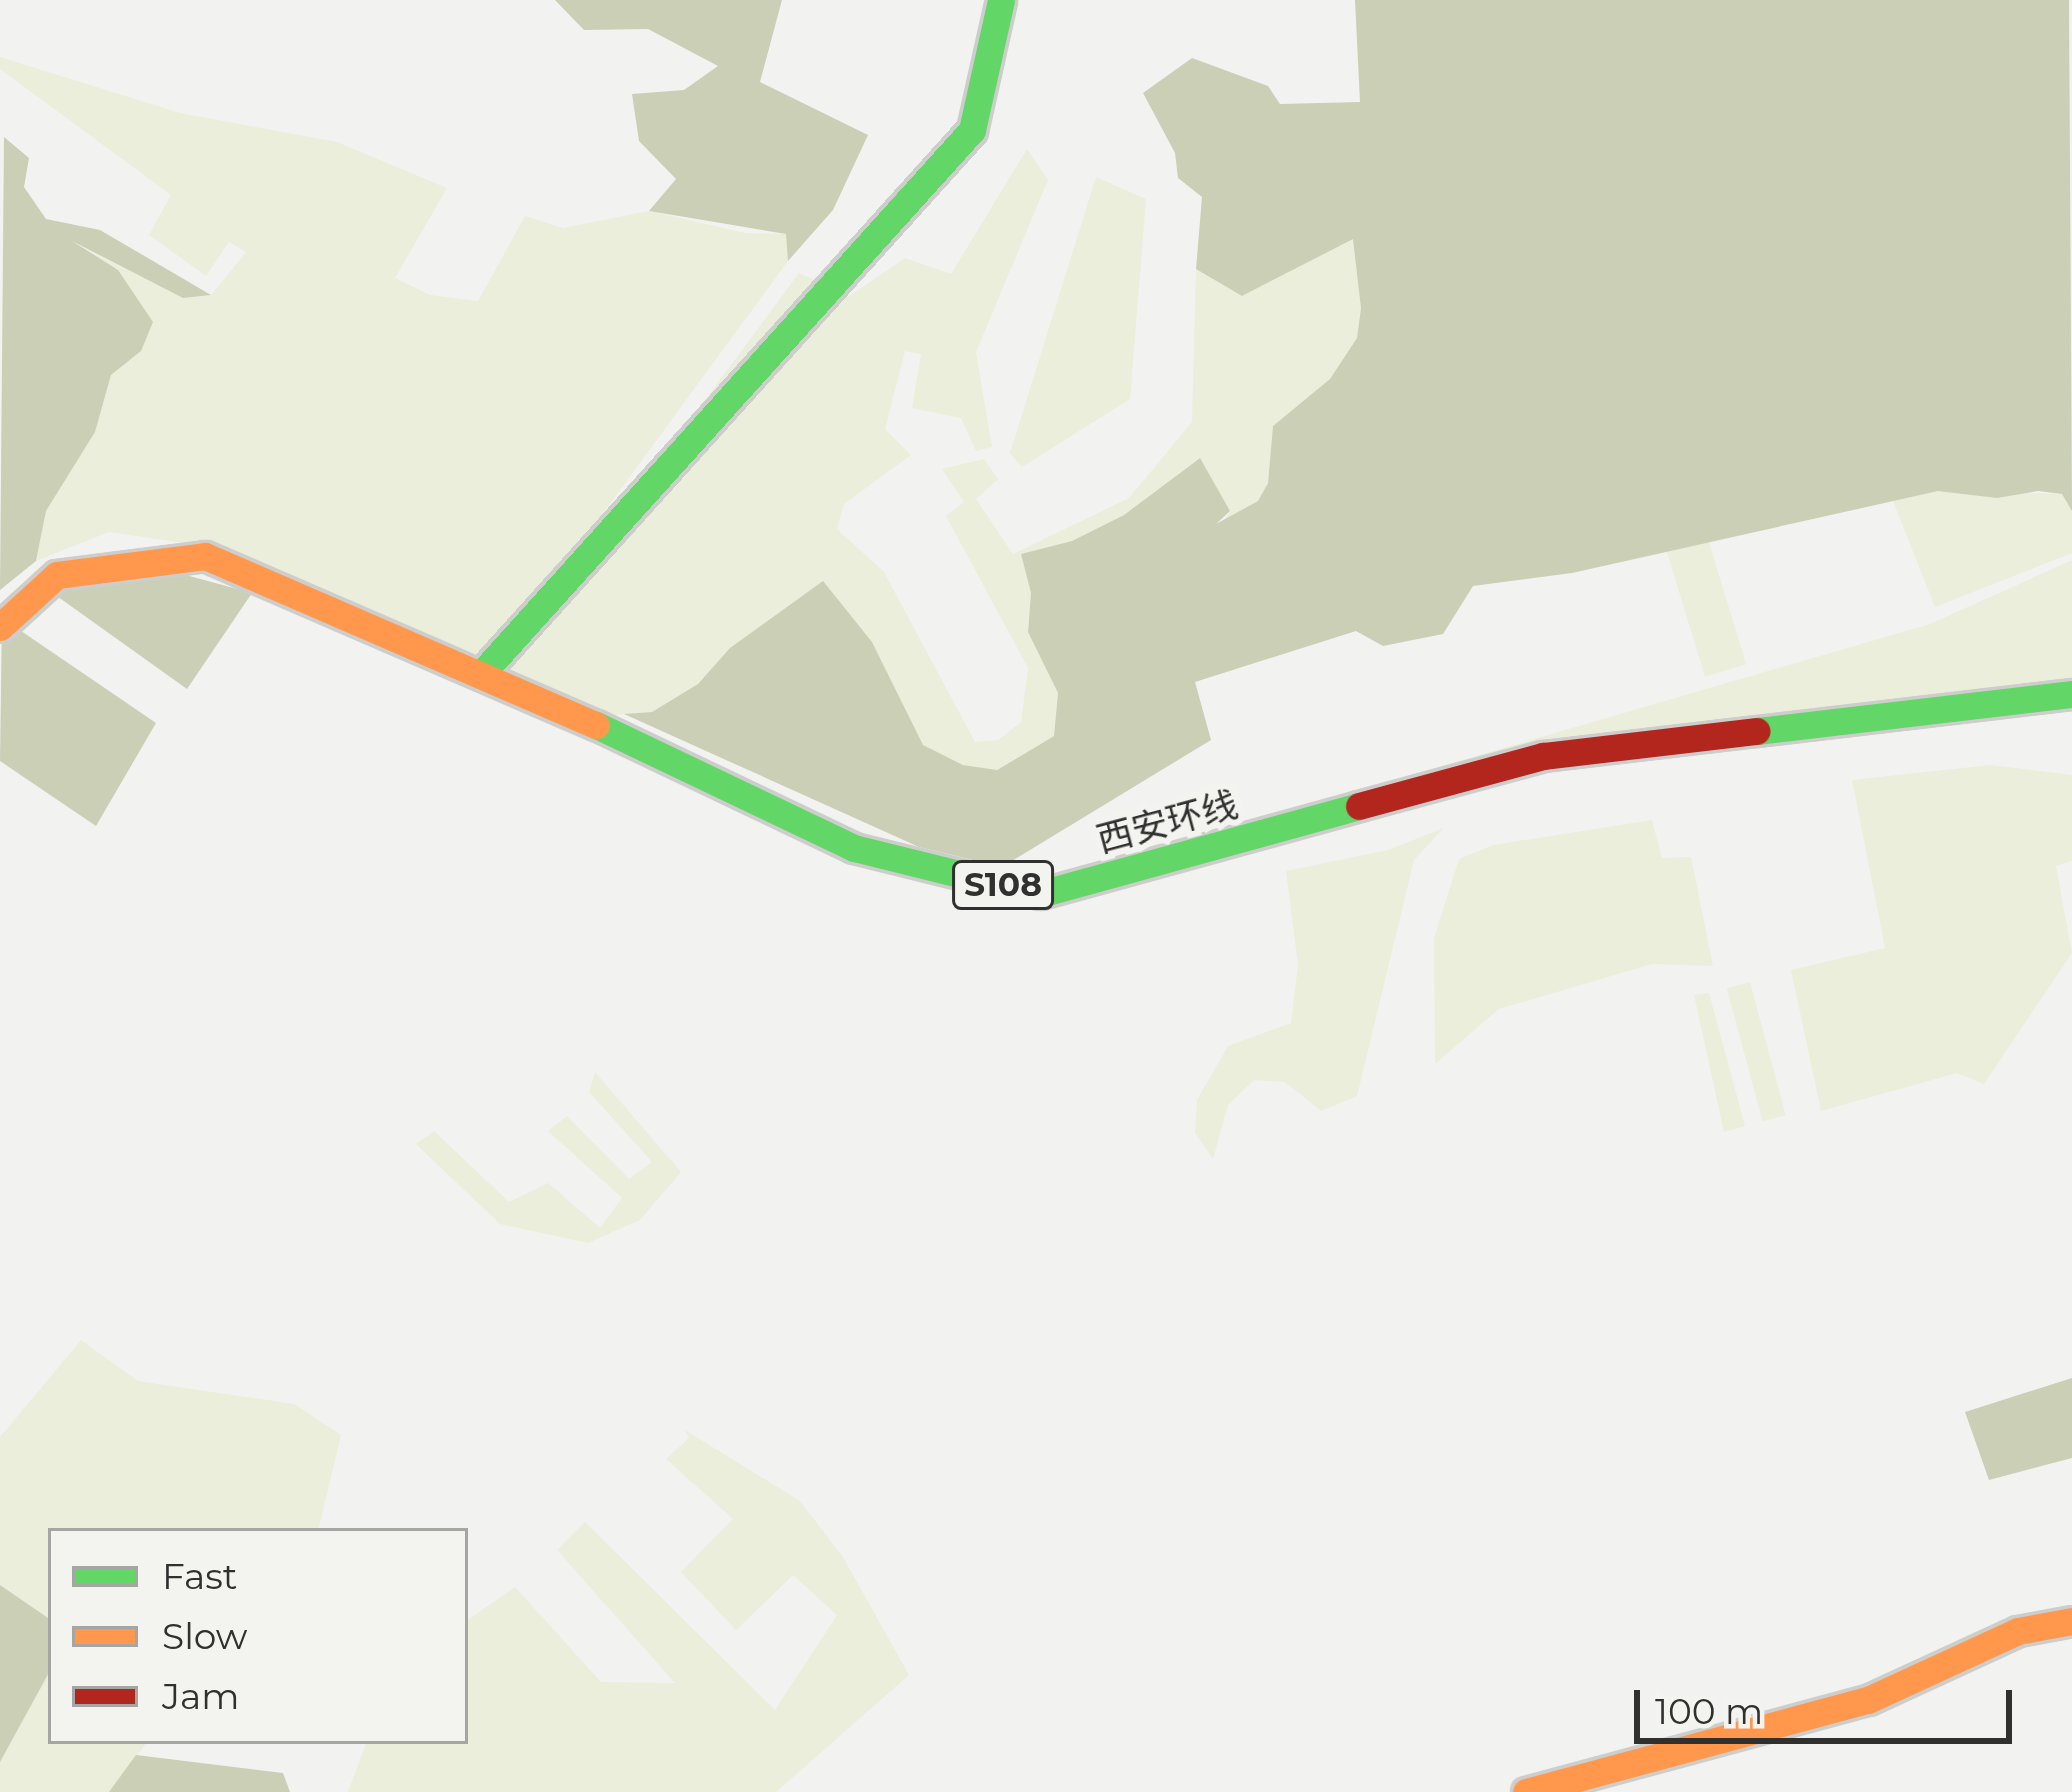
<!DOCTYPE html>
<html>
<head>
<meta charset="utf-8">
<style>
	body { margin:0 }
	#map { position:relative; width:2072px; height:1792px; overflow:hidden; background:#f2f3f1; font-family:Montserrat,"Noto Sans SC",sans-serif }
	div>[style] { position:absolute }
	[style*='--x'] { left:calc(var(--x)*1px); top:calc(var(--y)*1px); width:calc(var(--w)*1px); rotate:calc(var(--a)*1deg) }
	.green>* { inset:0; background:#eaeeda; transform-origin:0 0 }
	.forest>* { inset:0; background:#cacfb6 }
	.roads { filter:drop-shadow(3px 0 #cdcecc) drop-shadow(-3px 0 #cdcecc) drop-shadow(0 3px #cdcecc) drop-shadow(0 -3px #cdcecc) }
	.fast>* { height:27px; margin:-13.5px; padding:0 13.5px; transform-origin:13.5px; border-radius:13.5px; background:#63d668 }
	.slow>* { height:27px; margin:-13.5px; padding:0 13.5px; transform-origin:13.5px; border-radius:13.5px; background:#ff974d }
	.jam>* { height:27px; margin:-13.5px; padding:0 13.5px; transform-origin:13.5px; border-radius:13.5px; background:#b3261e }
	span { translate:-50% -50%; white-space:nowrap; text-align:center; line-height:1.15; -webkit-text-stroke:12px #f3f4f0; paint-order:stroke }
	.shield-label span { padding:3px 9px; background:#f3f4f0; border:3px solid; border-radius:9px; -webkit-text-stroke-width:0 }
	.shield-label { font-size:33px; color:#30302f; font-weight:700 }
	.street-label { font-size:36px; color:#30302f }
	.legend { position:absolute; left:48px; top:1528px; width:420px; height:216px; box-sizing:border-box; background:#f3f4f0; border:3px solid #a5a6a3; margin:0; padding:15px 21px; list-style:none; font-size:36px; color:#30302f }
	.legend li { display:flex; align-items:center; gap:24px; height:60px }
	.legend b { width:60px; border:3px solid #a5a6a3 }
	.scale { position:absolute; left:1634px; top:1690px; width:378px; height:54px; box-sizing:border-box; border:6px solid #30302f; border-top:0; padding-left:15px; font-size:36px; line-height:42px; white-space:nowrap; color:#30302f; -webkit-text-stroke:9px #f3f4f0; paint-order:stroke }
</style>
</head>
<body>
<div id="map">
	<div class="green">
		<div style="clip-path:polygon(0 57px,180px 113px,337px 142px,447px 188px,395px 278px,430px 295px,478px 301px,525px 216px,563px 228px,649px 211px,745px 233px,787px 234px,788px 261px,494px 662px,232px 550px,109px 532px,36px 561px,46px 511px,95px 432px,111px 375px,141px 351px,68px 240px,183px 298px,211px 295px,246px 252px,229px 242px,206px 276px,149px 235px,171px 195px,0 69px)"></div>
		<div style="clip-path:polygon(1027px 149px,1048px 180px,976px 352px,992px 447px,976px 451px,961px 418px,912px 408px,921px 354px,905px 351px,885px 429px,911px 455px,844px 504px,837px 529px,884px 572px,975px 742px,998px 740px,1021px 722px,1028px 668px,946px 516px,964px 502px,942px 469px,984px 459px,998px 479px,976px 499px,1013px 554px,1129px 498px,1192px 422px,1196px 269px,1242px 296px,1354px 238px,1361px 308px,1357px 338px,1330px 379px,1273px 426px,1268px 483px,1258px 501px,1225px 519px,1230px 511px,1199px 458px,1124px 515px,1072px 541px,1021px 554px,1031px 593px,1028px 632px,1058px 693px,1054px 736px,996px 770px,964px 765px,923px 746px,872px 642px,730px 648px,698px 684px,652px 712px,616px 715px,506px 669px,799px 273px,848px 297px,905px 258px,951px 274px)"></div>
		<div style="clip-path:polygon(1096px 177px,1146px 199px,1130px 399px,1022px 467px,1010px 453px)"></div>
		<div style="clip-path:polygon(1938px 491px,2062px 494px,2072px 511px,2072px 553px,1935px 607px,1893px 501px)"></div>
		<div style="left:1707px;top:536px;width:134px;height:43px;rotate:73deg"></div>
		<div style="clip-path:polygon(2072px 560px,2072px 691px,1397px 779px,1930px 624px)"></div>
		<div style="clip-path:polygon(1990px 765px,2072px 775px,2072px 861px,2056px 866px,2072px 953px,1984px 1084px,1957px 1073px,1821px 1111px,1791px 970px,1885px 948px,1852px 780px)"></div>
		<div style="clip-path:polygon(1652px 820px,1662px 858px,1691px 857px,1713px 966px,1652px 964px,1499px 1009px,1435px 1064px,1434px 938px,1459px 859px,1493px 845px)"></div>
		<div style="clip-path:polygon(1444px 828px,1414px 860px,1357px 1096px,1321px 1111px,1285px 1082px,1254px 1080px,1228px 1105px,1213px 1159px,1195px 1133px,1197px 1100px,1228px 1046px,1291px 1023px,1298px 965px,1286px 871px,1388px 850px)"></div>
		<div style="left:1750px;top:982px;width:138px;height:24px;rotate:75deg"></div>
		<div style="clip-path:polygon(1709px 993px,1745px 1126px,1724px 1132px,1694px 995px)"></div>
		<div style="clip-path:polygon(595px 1072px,681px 1172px,640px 1220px,588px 1243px,500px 1224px,416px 1144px,434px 1131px,509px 1202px,548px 1183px,600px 1228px,622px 1198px,548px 1131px,567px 1116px,629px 1179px,652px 1162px,589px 1092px)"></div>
		<div style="clip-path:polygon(81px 1340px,138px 1381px,294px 1404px,341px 1435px,318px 1531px,51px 1531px,51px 1620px,0 1585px,0 1437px)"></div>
		<div style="clip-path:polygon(685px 1430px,800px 1501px,843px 1557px,909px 1675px,776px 1792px,348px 1792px,367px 1741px,465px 1741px,465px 1622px,515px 1587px,601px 1682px,675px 1683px,557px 1550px,585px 1522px,775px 1710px,837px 1615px,793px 1575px,736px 1630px,681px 1572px,733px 1519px,666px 1459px,689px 1438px)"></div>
		<div style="clip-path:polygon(51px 1669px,51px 1741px,148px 1741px,109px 1792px,0 1792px,0 1762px)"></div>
	</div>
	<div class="forest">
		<div style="clip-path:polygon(555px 0,782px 0,760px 82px,868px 135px,833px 210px,788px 261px,786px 234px,649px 211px,676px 179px,639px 141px,632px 94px,684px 90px,718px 66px,648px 29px,584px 30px)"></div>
		<div style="clip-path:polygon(1355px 0,2069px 0,2072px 511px,2062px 494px,2038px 491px,1997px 498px,1938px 491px,1572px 573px,1473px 586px,1443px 634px,1383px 646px,1356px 631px,1195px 682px,1211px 740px,1002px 867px,919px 847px,624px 714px,652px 712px,698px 684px,730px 648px,823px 581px,872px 642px,923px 745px,963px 765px,997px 770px,1054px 736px,1058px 693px,1028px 632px,1031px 593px,1021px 554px,1072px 541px,1124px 515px,1200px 458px,1230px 511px,1216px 524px,1258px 501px,1268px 483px,1273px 426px,1330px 379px,1357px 338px,1361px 308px,1353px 239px,1242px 296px,1196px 269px,1202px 197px,1178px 178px,1175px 153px,1143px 93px,1192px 58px,1268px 86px,1280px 104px,1360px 102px)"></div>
		<div style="clip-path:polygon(4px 137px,29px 158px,24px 187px,46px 219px,100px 230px,211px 295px,183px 298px,72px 241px,118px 270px,153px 322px,141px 351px,111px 375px,95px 432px,46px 511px,36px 561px,0 590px)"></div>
		<div style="clip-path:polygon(160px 568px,252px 593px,187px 689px,47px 589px)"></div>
		<div style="clip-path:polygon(2px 618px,156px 723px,96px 826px,0 761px)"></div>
		<div style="clip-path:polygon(2072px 1378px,2072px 1458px,1989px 1480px,1965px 1412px)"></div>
		<div style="clip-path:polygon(0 1585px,51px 1620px,51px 1669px,0 1762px)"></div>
		<div style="clip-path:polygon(136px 1755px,283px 1773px,290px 1792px,109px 1792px)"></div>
	</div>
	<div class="roads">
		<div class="fast">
			<div style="--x:483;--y:672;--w:730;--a:-47.94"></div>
			<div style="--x:972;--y:130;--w:133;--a:-77.4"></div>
			<div style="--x:596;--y:725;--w:286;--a:25.5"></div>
			<div style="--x:854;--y:848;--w:192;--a:13.9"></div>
			<div style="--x:1040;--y:894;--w:331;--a:-15.4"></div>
			<div style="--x:1757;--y:731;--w:317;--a:-6.7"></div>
		</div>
		<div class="slow">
			<div style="--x:0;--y:627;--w:77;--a:-42.4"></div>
			<div style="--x:57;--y:575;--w:149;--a:-7.3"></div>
			<div style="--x:205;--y:556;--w:426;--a:23.4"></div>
			<div style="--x:1526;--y:1792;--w:354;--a:-15.1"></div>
			<div style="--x:1868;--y:1700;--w:165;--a:-24.7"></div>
			<div style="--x:2018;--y:1631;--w:55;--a:-10.5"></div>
		</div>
		<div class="jam">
			<div style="--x:1359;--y:806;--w:191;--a:-15.2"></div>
			<div style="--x:1543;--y:756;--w:215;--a:-6.7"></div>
		</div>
	</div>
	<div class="shield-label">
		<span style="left:1003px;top:885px">S108</span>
	</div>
	<div class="street-label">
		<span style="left:1167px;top:822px;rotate:-15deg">西安环线</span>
	</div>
	<ul class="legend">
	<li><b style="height:15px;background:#63d668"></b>Fast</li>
	<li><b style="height:15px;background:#ff974d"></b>Slow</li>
	<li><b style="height:15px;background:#b3261e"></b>Jam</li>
	</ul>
	<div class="scale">100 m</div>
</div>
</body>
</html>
